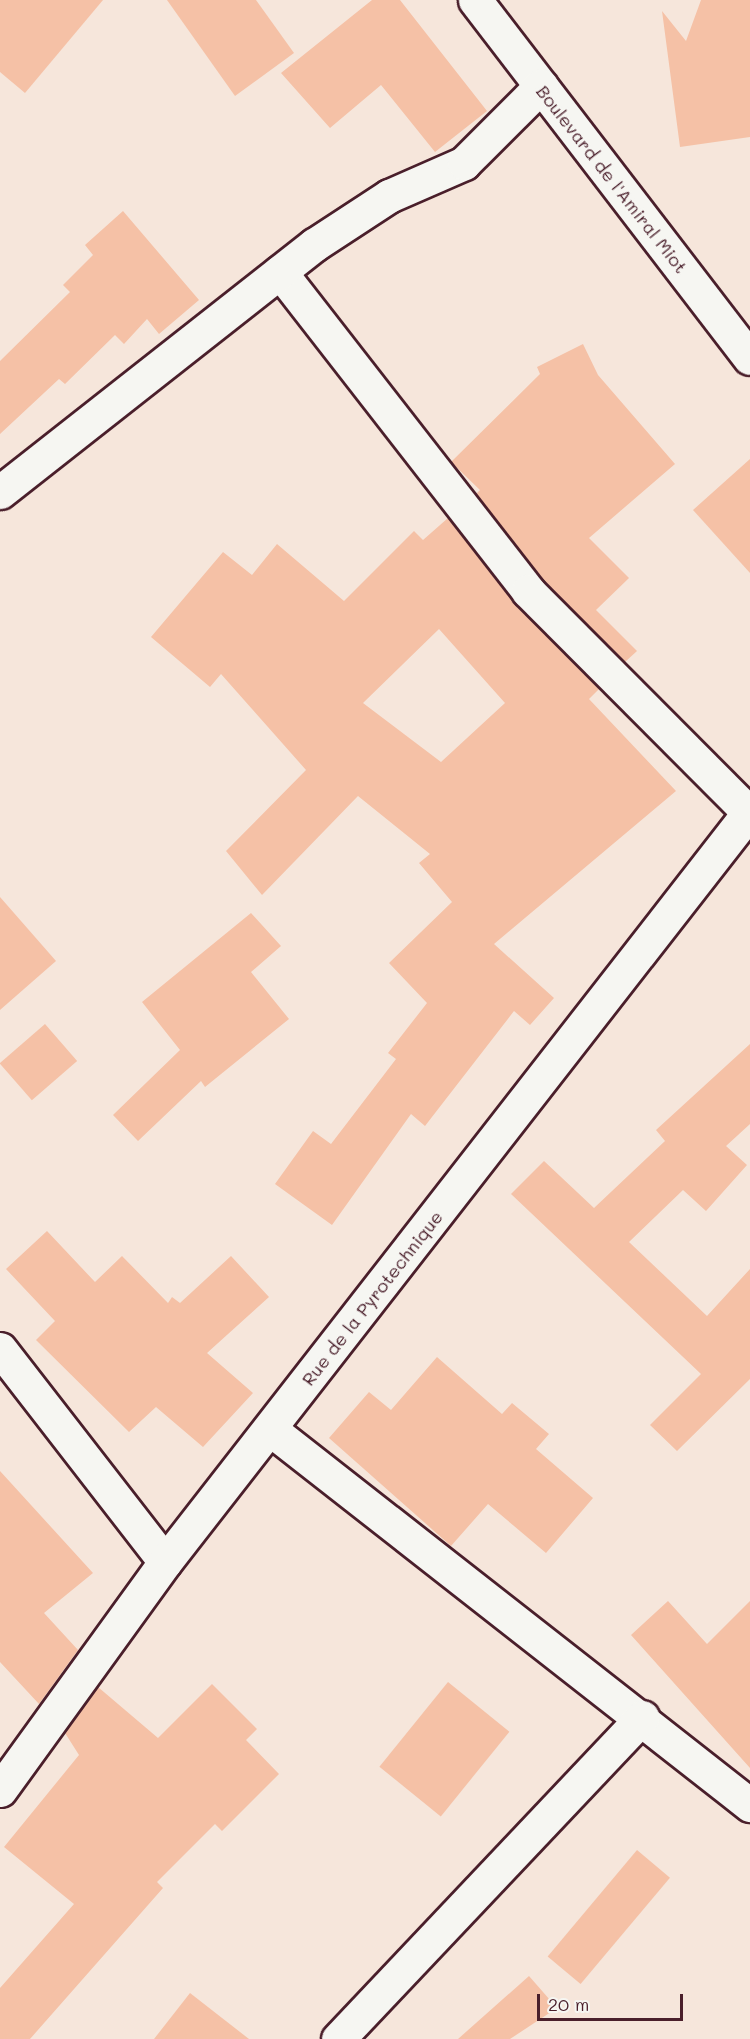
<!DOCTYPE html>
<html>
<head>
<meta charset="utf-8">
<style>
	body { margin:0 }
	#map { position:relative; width:750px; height:2039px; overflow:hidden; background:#f6e6db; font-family:Mali,sans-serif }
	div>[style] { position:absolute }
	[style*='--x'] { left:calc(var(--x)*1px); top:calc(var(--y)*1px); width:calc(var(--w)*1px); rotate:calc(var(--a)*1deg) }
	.building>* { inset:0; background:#f5c1a6; transform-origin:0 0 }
	.roads { filter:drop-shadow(2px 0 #4a1f2b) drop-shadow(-2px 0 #4a1f2b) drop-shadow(0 2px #4a1f2b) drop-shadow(0 -2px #4a1f2b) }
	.minor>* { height:33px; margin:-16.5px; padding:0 16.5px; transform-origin:16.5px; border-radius:16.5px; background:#f6f6f2 }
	span { translate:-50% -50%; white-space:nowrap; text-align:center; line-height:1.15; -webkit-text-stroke:4.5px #f6f6f2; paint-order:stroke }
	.street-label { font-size:18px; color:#4a1f2b }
	.scale { position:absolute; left:537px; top:1994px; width:146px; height:27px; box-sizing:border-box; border:3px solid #4a1f2b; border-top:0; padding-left:8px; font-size:18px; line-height:21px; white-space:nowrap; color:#4a1f2b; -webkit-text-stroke:4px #f6f6f2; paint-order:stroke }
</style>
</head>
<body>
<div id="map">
	<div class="building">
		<div style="clip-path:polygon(0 0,103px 0,25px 93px,0 72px)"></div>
		<div style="clip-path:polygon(167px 0,256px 0,294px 53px,235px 96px)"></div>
		<div style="clip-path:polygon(372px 0,400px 0,487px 111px,435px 152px,381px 85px,330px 128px,281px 73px)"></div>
		<div style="clip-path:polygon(701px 0,750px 0,750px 137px,680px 147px,662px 11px,686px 41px)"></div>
		<div style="clip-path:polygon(123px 211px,199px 300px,159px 334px,147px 319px,124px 344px,115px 335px,65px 384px,59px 379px,0 434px,0 361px,70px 292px,63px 285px,93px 255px,85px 245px)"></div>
		<div style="clip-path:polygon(583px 344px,598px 375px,675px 464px,589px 538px,629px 578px,596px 610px,637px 651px,625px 662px,542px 579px,476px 494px,480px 490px,451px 462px,540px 374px,537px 367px)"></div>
		<div style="clip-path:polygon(750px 459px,750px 573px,693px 510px)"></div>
		<div style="clip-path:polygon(evenodd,448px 518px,515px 604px,599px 689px,589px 699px,676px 791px,494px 944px,554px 998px,530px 1025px,514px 1011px,425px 1126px,411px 1114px,332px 1225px,275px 1184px,313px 1131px,331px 1144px,396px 1059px,388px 1053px,427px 1003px,389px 963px,452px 902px,419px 863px,430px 854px,358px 796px,262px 895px,226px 851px,306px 770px,221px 674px,210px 687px,151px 637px,223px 552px,252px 575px,277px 544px,344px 601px,414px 531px,423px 540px,448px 518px,439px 629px,505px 703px,441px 762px,363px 703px,439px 629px)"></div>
		<div style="clip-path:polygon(0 897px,56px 961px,0 1010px)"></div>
		<div style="clip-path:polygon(251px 913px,281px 946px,251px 972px,289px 1019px,205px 1087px,201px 1081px,138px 1141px,113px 1115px,180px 1050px,142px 1002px)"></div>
		<div style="left:45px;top:1024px;width:49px;height:60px;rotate:49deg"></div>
		<div style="clip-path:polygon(750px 1044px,750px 1124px,726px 1146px,747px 1165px,706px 1211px,683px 1190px,629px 1242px,707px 1316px,750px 1269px,750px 1379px,677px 1451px,650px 1425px,701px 1374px,511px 1194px,544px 1161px,594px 1208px,665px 1141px,656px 1130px)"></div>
		<div style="clip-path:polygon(47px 1231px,95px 1282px,122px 1256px,168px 1303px,172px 1297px,180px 1303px,231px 1256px,269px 1297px,207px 1353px,253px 1393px,203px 1447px,156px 1407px,129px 1432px,36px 1340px,55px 1321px,6px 1269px)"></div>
		<div style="clip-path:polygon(437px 1357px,502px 1414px,512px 1403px,549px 1434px,536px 1449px,593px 1498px,546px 1553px,488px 1504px,451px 1546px,329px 1438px,369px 1392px,391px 1410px)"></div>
		<div style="clip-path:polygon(0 1471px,93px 1573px,44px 1613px,78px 1650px,39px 1704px,0 1662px)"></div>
		<div style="clip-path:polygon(668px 1601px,707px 1644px,750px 1601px,750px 1768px,631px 1635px)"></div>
		<div style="left:448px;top:1682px;width:79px;height:109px;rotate:39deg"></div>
		<div style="clip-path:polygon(212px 1684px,257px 1729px,246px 1740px,279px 1774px,222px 1831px,215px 1824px,157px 1882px,163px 1888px,30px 2039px,0 2039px,0 1988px,74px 1904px,4px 1847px,79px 1755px,65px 1733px,98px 1687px,158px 1738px)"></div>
		<div style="left:637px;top:1850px;width:43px;height:139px;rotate:40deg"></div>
		<div style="clip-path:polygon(529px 1976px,557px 2008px,510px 2039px,458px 2039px)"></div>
		<div style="clip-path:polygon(190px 1993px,249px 2039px,154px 2039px)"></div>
	</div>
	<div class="roads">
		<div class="minor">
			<div style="--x:475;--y:0;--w:451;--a:52.5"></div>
			<div style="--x:280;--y:272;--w:404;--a:52.1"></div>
			<div style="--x:528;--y:591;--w:313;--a:45.1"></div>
			<div style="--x:0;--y:492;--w:400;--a:-38.2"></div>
			<div style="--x:314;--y:245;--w:90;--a:-33.2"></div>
			<div style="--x:389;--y:196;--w:82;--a:-23.7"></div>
			<div style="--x:464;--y:163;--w:109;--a:-45"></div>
			<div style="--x:0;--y:1349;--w:269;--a:52.2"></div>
			<div style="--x:270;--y:1429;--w:610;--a:38.07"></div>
			<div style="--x:0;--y:1790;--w:281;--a:-54.1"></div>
			<div style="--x:165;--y:1562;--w:952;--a:-52.08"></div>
			<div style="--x:338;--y:2039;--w:443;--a:-46.6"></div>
		</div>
	</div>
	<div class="street-label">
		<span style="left:612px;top:179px;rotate:52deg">Boulevard de l'Amiral Miot</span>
		<span style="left:372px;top:1298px;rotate:-52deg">Rue de la Pyrotechnique</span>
	</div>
	<div class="scale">20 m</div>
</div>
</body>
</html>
